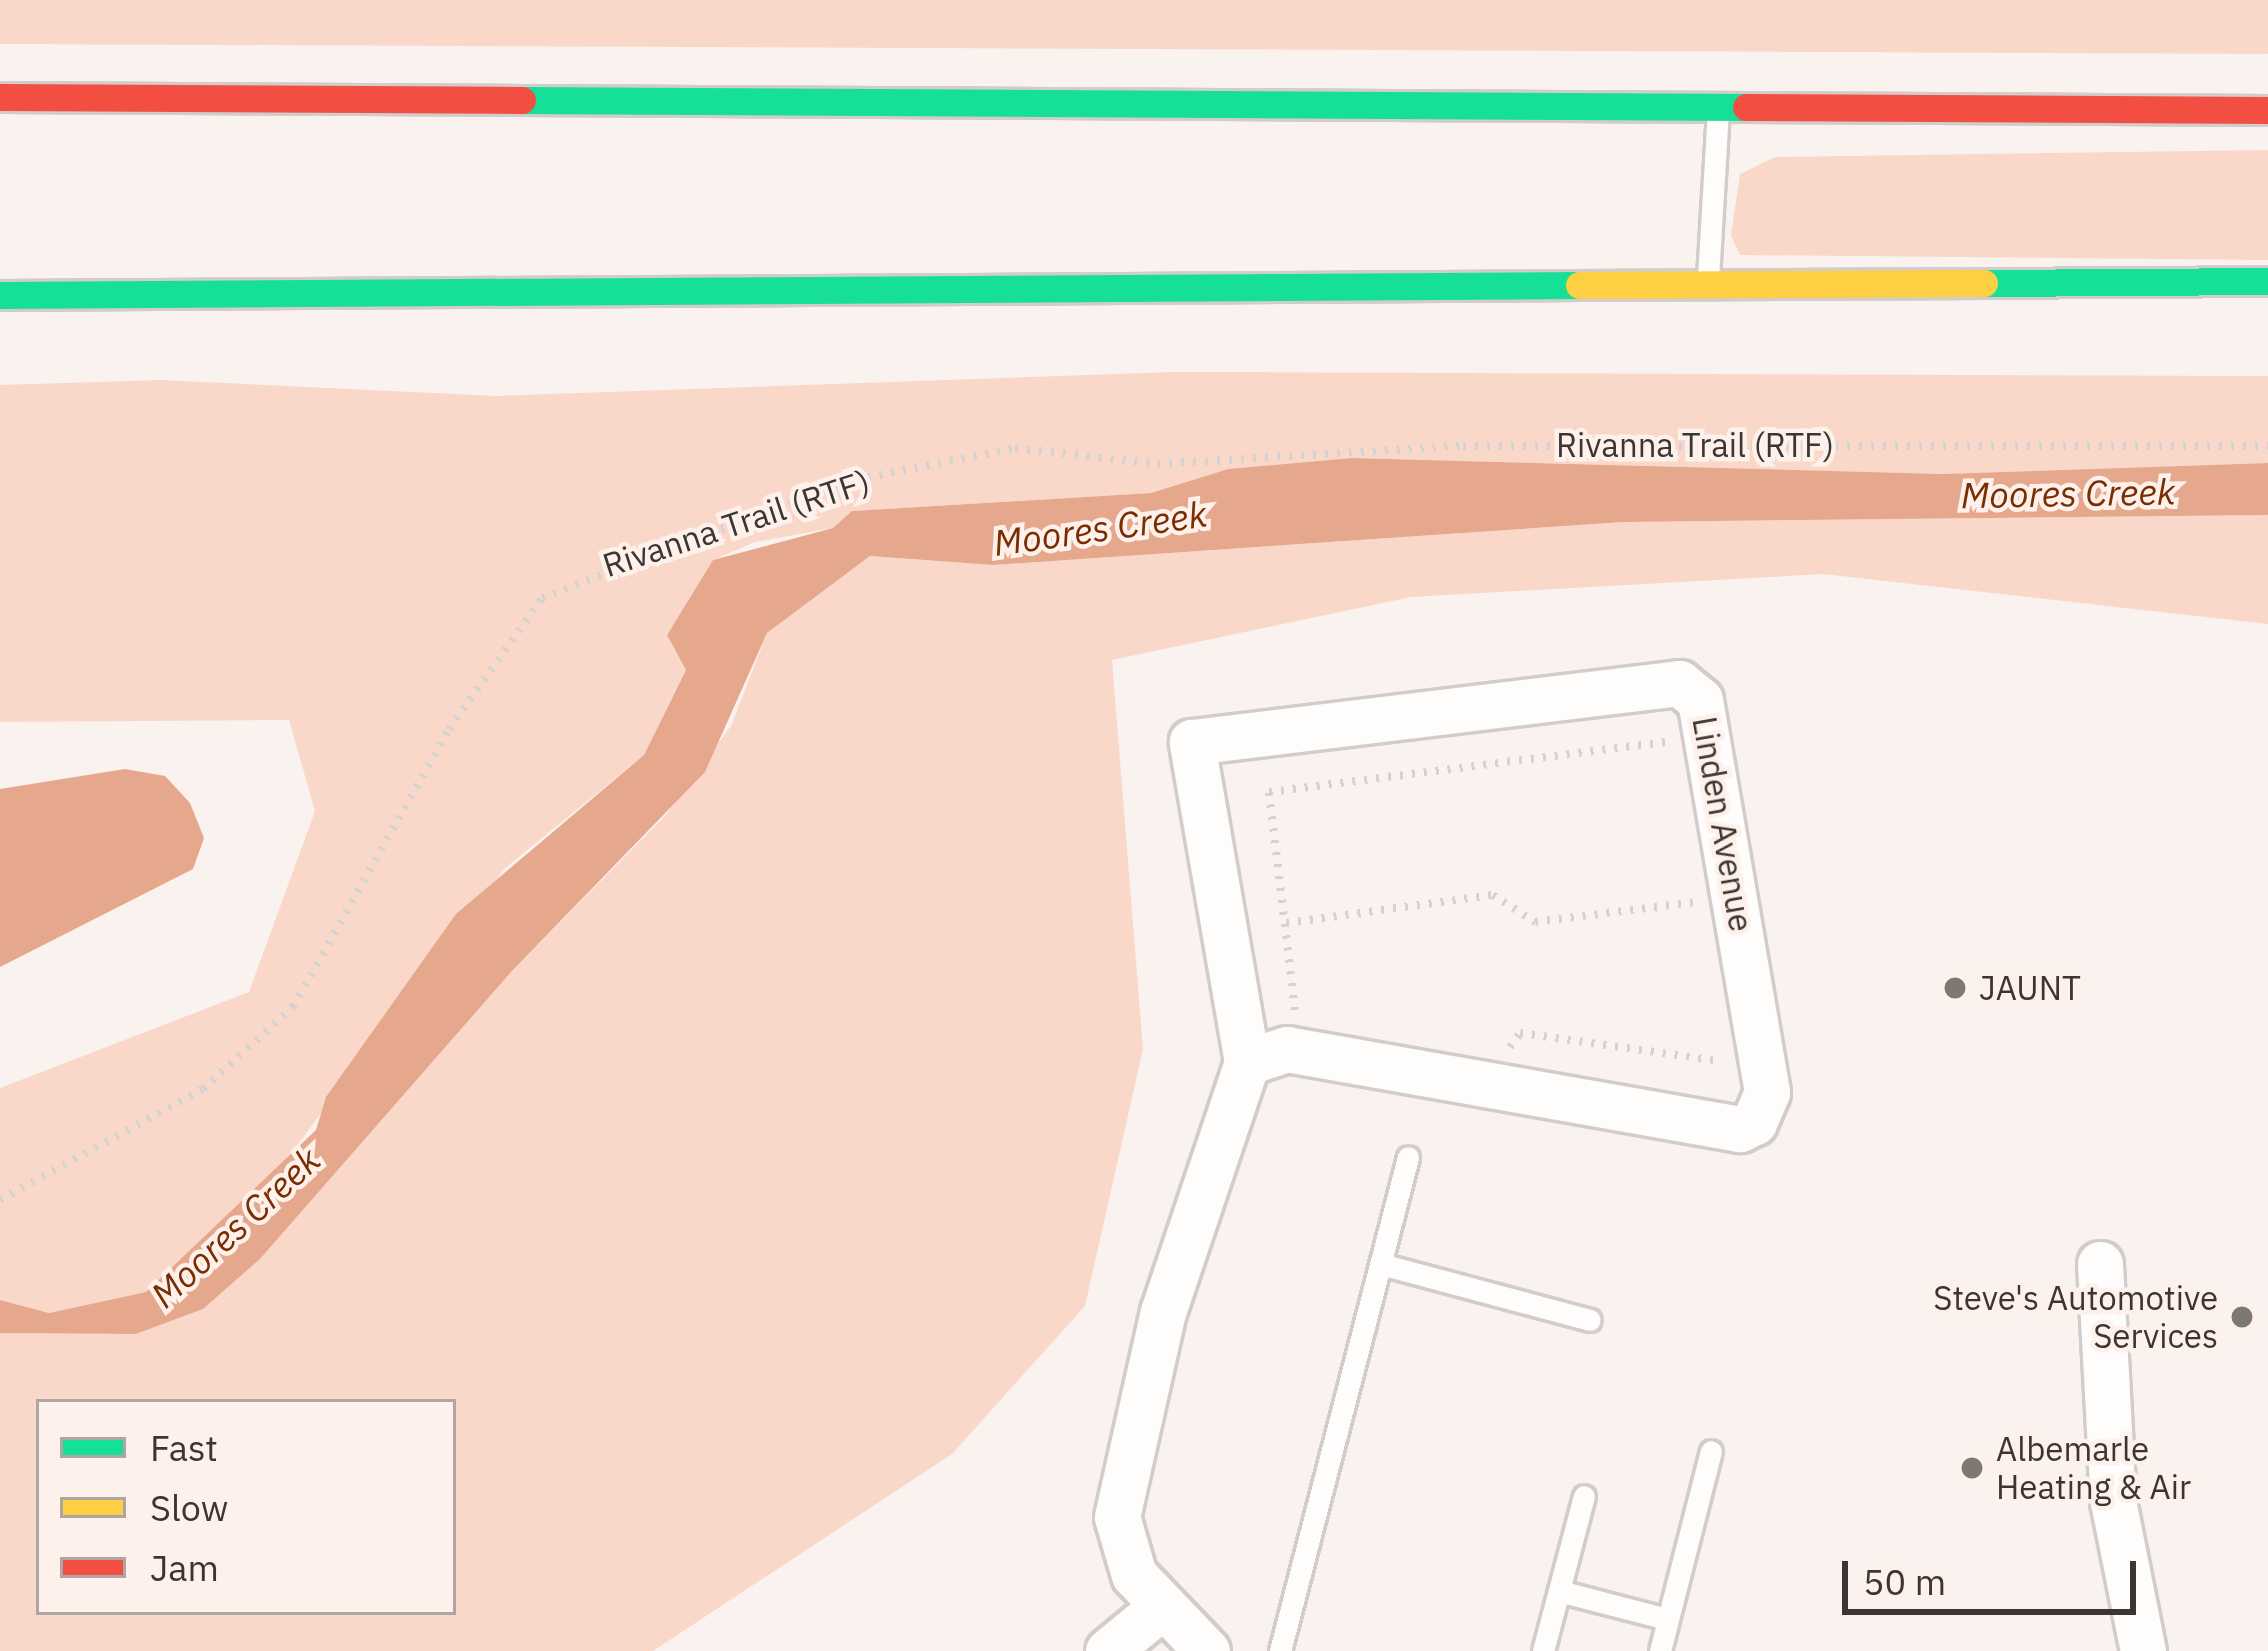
<!DOCTYPE html>
<html>
<head>
<meta charset="utf-8">
<style>
	body { margin:0 }
	#map { position:relative; width:2268px; height:1651px; overflow:hidden; background:#faf2ee; font-family:"IBM Plex Sans",sans-serif }
	div>[style] { position:absolute }
	[style*='--x'] { left:calc(var(--x)*1px); top:calc(var(--y)*1px); width:calc(var(--w)*1px); rotate:calc(var(--a)*1deg) }
	.green>* { inset:0; background:#f9d8ca }
	.water>* { inset:0; background:#e6a88c }
	.path>* { height:8px; margin-top:-4px; transform-origin:0; background:repeating-linear-gradient(90deg,#d5d3d1 0 3px,transparent 0 12px) }
	.roads { filter:drop-shadow(3px 0 #d2cdca) drop-shadow(-3px 0 #d2cdca) drop-shadow(0 3px #d2cdca) drop-shadow(0 -3px #d2cdca) }
	.lane>* { height:21px; margin:-10.5px; padding:0 10.5px; transform-origin:10.5px; border-radius:10.5px; background:#fefdfc }
	.street>* { height:45px; margin:-22.5px; padding:0 22.5px; transform-origin:22.5px; border-radius:22.5px; background:#fefdfc }
	.fast>* { height:27px; margin:-13.5px; padding:0 13.5px; transform-origin:13.5px; border-radius:13.5px; background:#16e098 }
	.slow>* { height:27px; margin:-13.5px; padding:0 13.5px; transform-origin:13.5px; border-radius:13.5px; background:#ffcf43 }
	.jam>* { height:27px; margin:-13.5px; padding:0 13.5px; transform-origin:13.5px; border-radius:13.5px; background:#f24e42 }
	.dots>* { width:33px; height:33px; translate:-50% -50%; box-sizing:border-box; border:6px solid #fef0ea; border-radius:50% }
	span { translate:-50% -50%; white-space:nowrap; text-align:center; line-height:1.15; -webkit-text-stroke:9px #fef0ea; paint-order:stroke }
	.street-label { font-size:33px; color:#3b3633 }
	.poi-label { font-size:33px; color:#3b3633 }
	.left { translate:0 -50%; text-align:left }
	.right { translate:-100% -50%; text-align:right }
	.water-label { font-size:36px; color:#792d00; font-style:italic }
	.legend { position:absolute; left:36px; top:1399px; width:420px; height:216px; box-sizing:border-box; background:#fef0ea; border:3px solid #b0a6a1; margin:0; padding:15px 21px; list-style:none; font-size:36px; color:#3b3633 }
	.legend li { display:flex; align-items:center; gap:24px; height:60px }
	.legend b { width:60px; border:3px solid #b0a6a1 }
	.scale { position:absolute; left:1842px; top:1561px; width:294px; height:54px; box-sizing:border-box; border:6px solid #3b3633; border-top:0; padding-left:15px; font-size:36px; line-height:42px; white-space:nowrap; color:#3b3633; -webkit-text-stroke:9px #fef0ea; paint-order:stroke }
</style>
</head>
<body>
<div id="map">
	<div class="green">
		<div style="clip-path:polygon(0 0,2268px 0,2268px 54px,0 44px)"></div>
		<div style="clip-path:polygon(2268px 150px,2268px 260px,1740px 255px,1731px 236px,1740px 174px,1775px 157px)"></div>
		<div style="clip-path:polygon(1172px 372px,2268px 376px,2268px 463px,1942px 474px,1352px 458px,1228px 469px,1151px 493px,853px 511px,833px 528px,755px 542px,713px 560px,667px 635px,686px 670px,644px 755px,504px 869px,284px 1163px,146px 1292px,49px 1313px,0 1300px,0 1088px,249px 992px,315px 811px,289px 720px,0 722px,0 385px,161px 380px,497px 396px)"></div>
		<div style="clip-path:polygon(evenodd,2268px 515px,2268px 624px,1823px 574px,1411px 597px,1112px 660px,1143px 1049px,1085px 1306px,952px 1454px,653px 1651px,0 1651px,0 1333px,136px 1334px,203px 1309px,260px 1259px,511px 972px,665px 816px,731px 726px,767px 633px,870px 556px,993px 565px,1624px 522px,2268px 515px,39px 1402px,453px 1402px,453px 1612px,39px 1612px,39px 1402px)"></div>
	</div>
	<div class="water">
		<div style="clip-path:polygon(1352px 458px,1942px 474px,2268px 463px,2268px 515px,1624px 522px,993px 565px,870px 556px,767px 633px,705px 772px,511px 972px,260px 1259px,203px 1309px,136px 1334px,0 1333px,0 1300px,49px 1313px,146px 1292px,316px 1130px,326px 1097px,456px 914px,644px 755px,686px 670px,667px 635px,713px 560px,833px 528px,852px 511px,1151px 493px,1228px 469px)"></div>
		<div style="clip-path:polygon(125px 769px,165px 776px,190px 803px,204px 838px,193px 869px,0 967px,0 789px)"></div>
	</div>
	<div class="path">
		<div style="--x:1286;--y:923;--w:209;--a:-7.7"></div>
		<div style="--x:1493;--y:895;--w:50;--a:32.7"></div>
		<div style="--x:1535;--y:922;--w:161;--a:-7.1"></div>
		<div style="--x:1295;--y:1010;--w:220;--a:-96.8"></div>
		<div style="--x:1269;--y:792;--w:401;--a:-7.2"></div>
		<div style="--x:1510;--y:1047;--w:17;--a:-54"></div>
		<div style="--x:1520;--y:1033;--w:202;--a:8"></div>
		<div style="--x:0;--y:1200;--w:231;--a:-28.7"></div>
		<div style="--x:203;--y:1089;--w:122;--a:-42.3"></div>
		<div style="--x:293;--y:1007;--w:319;--a:-60.7"></div>
		<div style="--x:449;--y:729;--w:161;--a:-54.6"></div>
		<div style="--x:542;--y:598;--w:324;--a:-21"></div>
		<div style="--x:844;--y:482;--w:174;--a:-11.2"></div>
		<div style="--x:1015;--y:448;--w:143;--a:6.4"></div>
		<div style="--x:1157;--y:464;--w:307;--a:-3.4"></div>
		<div style="--x:1463;--y:446;--w:805;--a:0"></div>
	</div>
	<div class="roads">
		<div class="lane">
			<div style="--x:1708;--y:278;--w:166;--a:-86.6"></div>
			<div style="--x:1381;--y:1264;--w:216;--a:15"></div>
			<div style="--x:1559;--y:1591;--w:112;--a:14.5"></div>
			<div style="--x:1280;--y:1651;--w:510;--a:-75.47"></div>
			<div style="--x:1543;--y:1651;--w:160;--a:-75.2"></div>
			<div style="--x:1660;--y:1651;--w:206;--a:-75.7"></div>
		</div>
		<div class="street">
			<div style="--x:2100;--y:1264;--w:237;--a:86.9"></div>
			<div style="--x:2113;--y:1501;--w:153;--a:78.7"></div>
			<div style="--x:1108;--y:1651;--w:66;--a:-39.5"></div>
			<div style="--x:1207;--y:1651;--w:105;--a:-133.8"></div>
			<div style="--x:1134;--y:1575;--w:60;--a:-106.3"></div>
			<div style="--x:1117;--y:1517;--w:210;--a:-77.4"></div>
			<div style="--x:1163;--y:1312;--w:264;--a:-71.4"></div>
			<div style="--x:1247;--y:1062;--w:325;--a:-99.8"></div>
			<div style="--x:1192;--y:742;--w:491;--a:-6.9"></div>
			<div style="--x:1679;--y:683;--w:27;--a:39"></div>
			<div style="--x:1700;--y:700;--w:398;--a:80.3"></div>
			<div style="--x:1767;--y:1092;--w:33;--a:113"></div>
			<div style="--x:1754;--y:1122;--w:16;--a:153"></div>
			<div style="--x:1740;--y:1129;--w:460;--a:-170"></div>
			<div style="--x:1287;--y:1049;--w:42;--a:162"></div>
		</div>
		<div class="fast">
			<div style="--x:522;--y:100;--w:1224;--a:0.33"></div>
			<div style="--x:1984;--y:283;--w:284;--a:-0.4"></div>
			<div style="--x:0;--y:295;--w:1579;--a:-0.36"></div>
		</div>
		<div class="slow">
			<div style="--x:1579;--y:285;--w:405;--a:-0.3"></div>
		</div>
		<div class="jam">
			<div style="--x:0;--y:97;--w:522;--a:0.33"></div>
			<div style="--x:1746;--y:107;--w:522;--a:0.33"></div>
		</div>
	</div>
	<div class="dots">
		<div style="left:1955px;top:988px;background:#7e7874"></div>
		<div style="left:2242px;top:1317px;background:#7e7874"></div>
		<div style="left:1972px;top:1468px;background:#7e7874"></div>
	</div>
	<div class="street-label">
		<span style="left:1695px;top:445px">Rivanna Trail (RTF)</span>
		<span style="left:736px;top:523px;rotate:-18deg">Rivanna Trail (RTF)</span>
		<span style="left:1723px;top:824px;rotate:80deg">Linden Avenue</span>
	</div>
	<div class="poi-label">
		<span class="left" style="left:1979px;top:988px">JAUNT</span>
		<span class="right" style="left:2218px;top:1317px">Steve's Automotive<br>Services</span>
		<span class="left" style="left:1996px;top:1468px">Albemarle<br>Heating &amp; Air</span>
	</div>
	<div class="water-label">
		<span style="left:2068px;top:493px;rotate:-1deg">Moores Creek</span>
		<span style="left:1100px;top:528px;rotate:-8deg">Moores Creek</span>
		<span style="left:235px;top:1227px;rotate:-43deg">Moores Creek</span>
	</div>
	<ul class="legend">
	<li><b style="height:15px;background:#16e098"></b>Fast</li>
	<li><b style="height:15px;background:#ffcf43"></b>Slow</li>
	<li><b style="height:15px;background:#f24e42"></b>Jam</li>
	</ul>
	<div class="scale">50 m</div>
</div>
</body>
</html>
